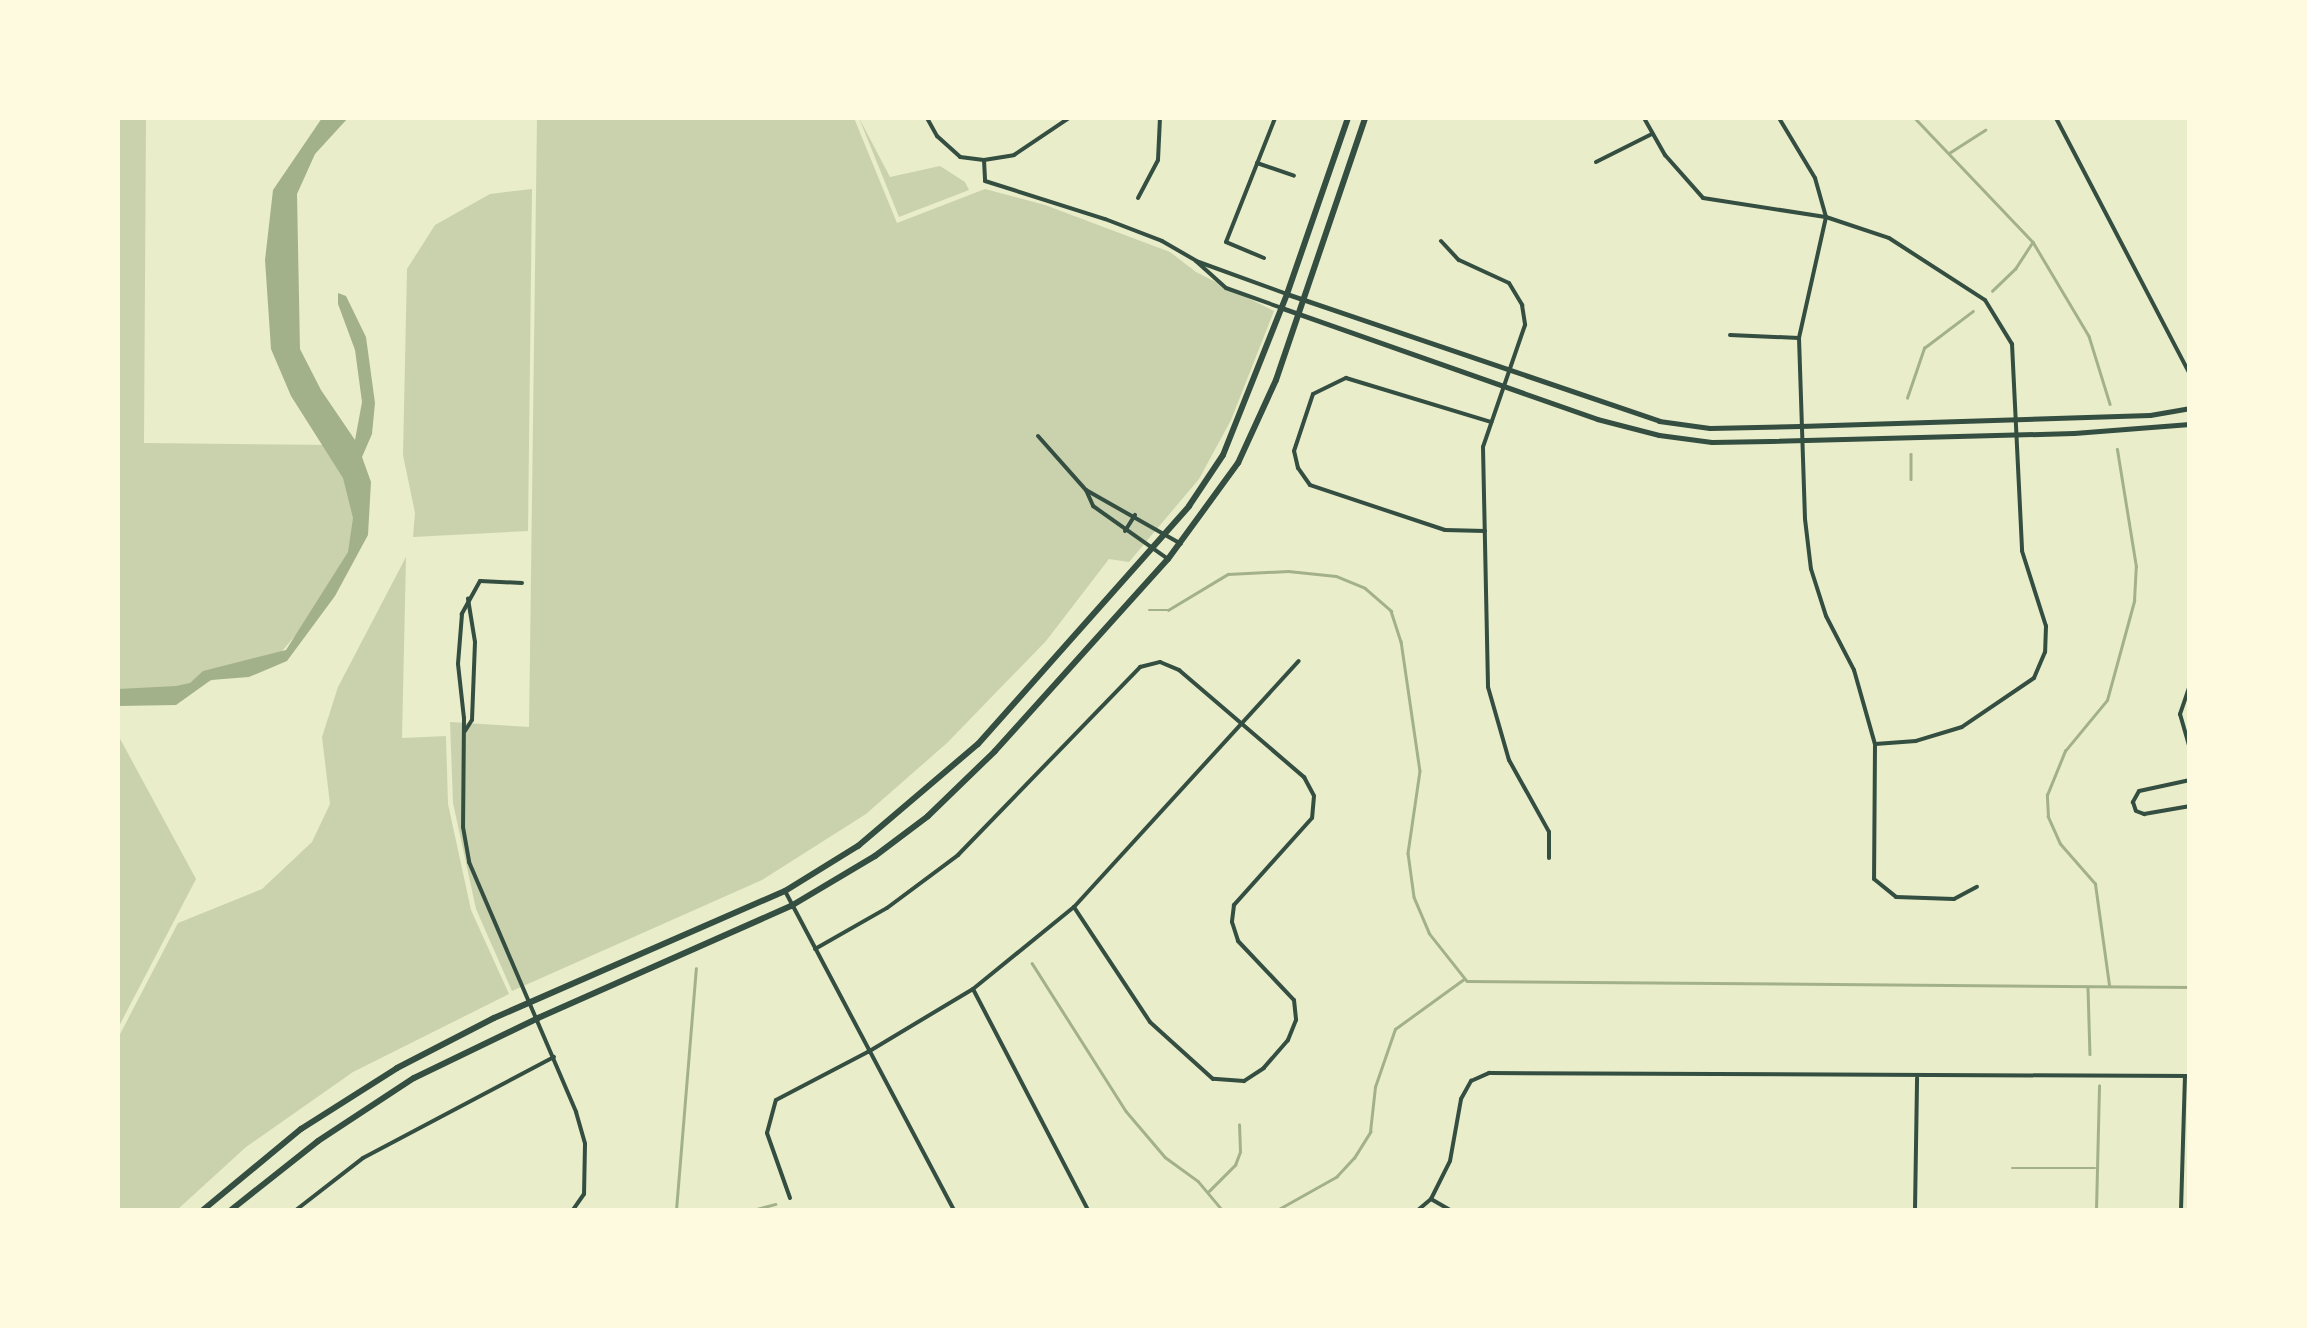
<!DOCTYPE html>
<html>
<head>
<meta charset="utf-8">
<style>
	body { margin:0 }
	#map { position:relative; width:2307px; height:1328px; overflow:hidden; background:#e9edc9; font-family:"Source Sans 3",sans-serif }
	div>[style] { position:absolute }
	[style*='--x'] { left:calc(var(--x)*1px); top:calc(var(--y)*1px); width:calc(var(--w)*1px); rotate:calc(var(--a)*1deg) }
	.green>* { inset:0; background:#cad2ad }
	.water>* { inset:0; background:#a3b18a }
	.stream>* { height:2.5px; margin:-1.25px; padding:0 1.25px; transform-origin:1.25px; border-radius:1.25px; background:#a3b18a }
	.minor>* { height:4px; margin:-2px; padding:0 2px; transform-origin:2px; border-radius:2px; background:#344e41 }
	.tertiary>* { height:5px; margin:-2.5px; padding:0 2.5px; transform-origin:2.5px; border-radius:2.5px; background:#344e41 }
	.secondary>* { height:6px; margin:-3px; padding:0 3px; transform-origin:3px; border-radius:3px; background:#344e41 }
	span { translate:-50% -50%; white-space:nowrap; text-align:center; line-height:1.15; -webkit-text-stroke:9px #fefae0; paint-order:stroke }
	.frame { position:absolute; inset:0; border:120px solid #fefae0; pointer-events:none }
</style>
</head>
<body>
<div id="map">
	<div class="green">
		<div style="clip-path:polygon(118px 118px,146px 118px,144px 443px,338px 445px,358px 539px,310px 618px,272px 663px,171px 692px,118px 699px)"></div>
		<div style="clip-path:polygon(537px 118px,854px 118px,897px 223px,985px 189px,1045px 205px,1170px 252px,1196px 272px,1274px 311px,1231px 420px,1199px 479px,1129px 562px,1109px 559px,1046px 641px,947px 743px,866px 814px,762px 880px,512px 991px,476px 909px,453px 803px,450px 722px,529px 727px)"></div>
		<div style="clip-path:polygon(859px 118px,890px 177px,940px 166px,965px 182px,969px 190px,899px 217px)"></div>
		<div style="clip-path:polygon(532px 189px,528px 531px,413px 537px,415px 513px,403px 455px,407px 269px,435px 225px,490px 194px)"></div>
		<div style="clip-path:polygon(406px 557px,402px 738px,446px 736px,448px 804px,471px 910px,509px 994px,353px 1072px,246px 1147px,177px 1210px,118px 1210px,118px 1038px,178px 923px,262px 889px,312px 842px,330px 804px,322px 737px,338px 687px)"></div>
		<div style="clip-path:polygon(118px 735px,196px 879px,118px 1028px)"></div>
	</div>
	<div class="water">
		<div style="clip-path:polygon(322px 118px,348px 118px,315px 154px,297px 194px,300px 349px,321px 390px,355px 440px,362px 402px,355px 350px,338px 304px,338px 293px,346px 296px,366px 337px,375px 403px,372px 434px,362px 457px,371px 482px,368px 535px,335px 596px,287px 661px,249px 677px,211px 680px,176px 705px,118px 706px,118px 689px,176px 686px,190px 683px,203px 671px,286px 650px,348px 552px,353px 518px,343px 478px,291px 396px,271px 349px,265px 260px,273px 190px)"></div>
	</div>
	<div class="stream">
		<div style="--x:1915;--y:118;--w:171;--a:46.4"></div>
		<div style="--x:2033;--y:242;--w:109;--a:59.2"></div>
		<div style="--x:2089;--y:336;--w:71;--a:72.8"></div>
		<div style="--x:1949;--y:153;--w:43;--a:-32.6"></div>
		<div style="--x:1992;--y:291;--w:32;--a:-44"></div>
		<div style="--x:2015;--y:269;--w:31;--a:-57"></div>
		<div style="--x:1907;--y:398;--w:53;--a:-71.2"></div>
		<div style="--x:1924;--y:348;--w:61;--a:-37.1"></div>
		<div style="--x:1911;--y:454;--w:25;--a:90"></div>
		<div style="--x:1149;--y:610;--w:19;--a:0"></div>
		<div style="--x:1168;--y:610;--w:70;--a:-31"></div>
		<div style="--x:1228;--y:574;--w:60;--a:-2.9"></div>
		<div style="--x:1288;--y:571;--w:48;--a:5.9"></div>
		<div style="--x:1336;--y:576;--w:31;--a:22"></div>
		<div style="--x:1365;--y:588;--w:35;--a:41"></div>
		<div style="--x:1391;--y:611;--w:32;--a:72"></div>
		<div style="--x:1401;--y:641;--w:131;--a:81.7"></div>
		<div style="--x:1420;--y:771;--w:83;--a:98.3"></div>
		<div style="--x:1408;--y:853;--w:44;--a:82.2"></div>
		<div style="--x:1414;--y:897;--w:39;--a:67"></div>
		<div style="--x:1429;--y:933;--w:61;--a:51.6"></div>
		<div style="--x:1467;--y:981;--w:723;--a:0.48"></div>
		<div style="--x:1032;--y:963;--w:175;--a:57.6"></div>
		<div style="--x:1126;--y:1111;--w:60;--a:49.7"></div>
		<div style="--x:1165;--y:1157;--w:41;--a:36"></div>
		<div style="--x:1198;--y:1181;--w:38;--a:50"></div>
		<div style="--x:2109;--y:985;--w:102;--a:-97.9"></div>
		<div style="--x:2095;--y:884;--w:53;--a:-131.2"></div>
		<div style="--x:2060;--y:844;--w:30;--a:-114"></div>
		<div style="--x:2048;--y:817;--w:22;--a:-93"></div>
		<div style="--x:2047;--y:795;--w:48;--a:-67.8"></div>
		<div style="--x:2065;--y:751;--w:66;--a:-50.5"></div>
		<div style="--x:2107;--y:700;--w:103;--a:-74.7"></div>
		<div style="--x:2134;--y:601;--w:34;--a:-87"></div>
		<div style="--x:2136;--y:567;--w:119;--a:-99.2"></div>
		<div style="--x:2088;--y:988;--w:66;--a:88.3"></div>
		<div style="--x:2012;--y:1168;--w:83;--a:0"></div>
		<div style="--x:1209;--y:1191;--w:37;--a:-45"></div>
		<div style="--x:1235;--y:1165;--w:14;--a:-69"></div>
		<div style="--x:1240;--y:1152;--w:27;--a:-92"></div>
		<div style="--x:676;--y:1210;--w:242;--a:-85.3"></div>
		<div style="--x:753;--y:1210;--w:23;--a:-15"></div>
		<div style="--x:1277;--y:1210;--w:68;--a:-29.2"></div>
		<div style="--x:1336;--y:1177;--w:26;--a:-47"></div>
		<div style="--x:1354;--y:1158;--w:31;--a:-58"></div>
		<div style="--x:1370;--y:1132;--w:45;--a:-83.7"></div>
		<div style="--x:1375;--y:1087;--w:61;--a:-71"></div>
		<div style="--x:1395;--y:1029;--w:85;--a:-35.9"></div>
		<div style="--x:2096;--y:1210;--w:124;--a:-88.6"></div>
	</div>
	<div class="minor">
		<div style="--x:927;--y:118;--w:21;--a:61"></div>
		<div style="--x:937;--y:136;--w:31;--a:42"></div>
		<div style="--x:960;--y:157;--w:24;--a:7"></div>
		<div style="--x:984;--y:160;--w:30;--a:-9"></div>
		<div style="--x:1014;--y:155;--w:66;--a:-33.9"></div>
		<div style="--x:1644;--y:118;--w:43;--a:60.4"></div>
		<div style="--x:1665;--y:155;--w:57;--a:48.5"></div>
		<div style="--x:1703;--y:198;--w:124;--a:8.8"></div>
		<div style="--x:1826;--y:217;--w:66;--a:18.4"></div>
		<div style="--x:1889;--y:238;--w:114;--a:32.9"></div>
		<div style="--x:1985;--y:300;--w:52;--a:58.5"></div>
		<div style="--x:2012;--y:344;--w:207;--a:87.2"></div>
		<div style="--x:2022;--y:551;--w:79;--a:72.3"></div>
		<div style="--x:2046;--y:626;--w:26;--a:92"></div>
		<div style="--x:2045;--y:652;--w:28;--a:113"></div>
		<div style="--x:2034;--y:678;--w:87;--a:145.8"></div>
		<div style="--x:1962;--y:727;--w:48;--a:163.1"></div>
		<div style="--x:1916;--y:741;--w:41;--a:175.8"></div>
		<div style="--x:1779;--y:118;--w:70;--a:59"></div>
		<div style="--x:1815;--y:178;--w:41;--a:74.2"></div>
		<div style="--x:1826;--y:217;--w:124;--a:102.6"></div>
		<div style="--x:1799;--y:338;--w:181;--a:88.1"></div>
		<div style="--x:1805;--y:519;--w:50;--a:83.2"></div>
		<div style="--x:1811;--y:569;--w:49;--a:72.3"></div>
		<div style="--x:1826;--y:616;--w:61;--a:62.6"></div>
		<div style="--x:1854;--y:670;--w:77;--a:74.2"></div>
		<div style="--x:1875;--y:744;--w:135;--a:90.4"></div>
		<div style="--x:1874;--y:879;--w:28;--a:39"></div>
		<div style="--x:1896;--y:897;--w:58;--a:2"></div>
		<div style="--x:1954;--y:899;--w:26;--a:-28"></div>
		<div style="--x:2056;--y:118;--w:289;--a:62.4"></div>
		<div style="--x:984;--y:160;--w:21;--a:87"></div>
		<div style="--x:985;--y:181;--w:126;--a:17.6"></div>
		<div style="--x:1105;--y:219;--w:61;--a:21.1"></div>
		<div style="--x:1162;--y:241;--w:39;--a:30"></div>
		<div style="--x:1196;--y:261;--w:97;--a:19.9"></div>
		<div style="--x:1596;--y:162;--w:63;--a:-26.6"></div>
		<div style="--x:1257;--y:163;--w:39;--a:19"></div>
		<div style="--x:1138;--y:198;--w:43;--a:-62.2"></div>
		<div style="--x:1158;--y:160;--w:42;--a:-87.3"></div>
		<div style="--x:1441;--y:241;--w:26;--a:47"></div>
		<div style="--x:1459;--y:260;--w:55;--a:24.7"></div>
		<div style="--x:1509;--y:283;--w:26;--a:59"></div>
		<div style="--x:1522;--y:305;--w:20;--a:81"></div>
		<div style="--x:1525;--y:325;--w:129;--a:109"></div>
		<div style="--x:1483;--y:447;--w:240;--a:88.8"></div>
		<div style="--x:1488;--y:687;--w:76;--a:74"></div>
		<div style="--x:1509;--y:760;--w:82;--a:60.9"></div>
		<div style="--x:1549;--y:832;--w:26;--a:90"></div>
		<div style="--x:1264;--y:258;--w:41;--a:-157.2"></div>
		<div style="--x:1226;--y:242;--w:133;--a:-68.4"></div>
		<div style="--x:1196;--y:261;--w:40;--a:42"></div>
		<div style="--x:1226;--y:288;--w:59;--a:19.7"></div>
		<div style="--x:1730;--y:335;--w:69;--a:2.5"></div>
		<div style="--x:1038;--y:436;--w:72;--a:48.4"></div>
		<div style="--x:1086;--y:490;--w:109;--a:29.6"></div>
		<div style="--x:1086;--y:490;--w:17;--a:66"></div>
		<div style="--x:1093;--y:506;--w:92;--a:35.2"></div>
		<div style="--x:1125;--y:531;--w:19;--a:-58"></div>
		<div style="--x:1485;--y:531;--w:40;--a:-178.6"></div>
		<div style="--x:1445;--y:530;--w:142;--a:-161.6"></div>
		<div style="--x:1310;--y:485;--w:21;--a:-125"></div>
		<div style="--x:1298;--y:468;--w:17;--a:-103"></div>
		<div style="--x:1294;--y:451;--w:60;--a:-71.6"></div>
		<div style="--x:1313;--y:394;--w:37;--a:-26"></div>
		<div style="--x:1346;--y:378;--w:152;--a:16.9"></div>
		<div style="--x:522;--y:583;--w:42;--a:-177.3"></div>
		<div style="--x:480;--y:581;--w:38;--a:119"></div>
		<div style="--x:462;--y:614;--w:50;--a:94.6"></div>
		<div style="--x:458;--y:664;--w:54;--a:83.7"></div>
		<div style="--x:464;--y:718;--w:109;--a:90.5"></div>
		<div style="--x:463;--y:827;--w:36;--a:80"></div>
		<div style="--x:469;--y:862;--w:272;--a:66.8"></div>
		<div style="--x:576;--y:1112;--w:33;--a:74"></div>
		<div style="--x:585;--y:1144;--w:50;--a:91.1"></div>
		<div style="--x:584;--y:1194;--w:19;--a:125"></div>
		<div style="--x:2190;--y:685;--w:31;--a:109"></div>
		<div style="--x:2180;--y:714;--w:37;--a:74"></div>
		<div style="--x:465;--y:731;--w:13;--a:-58"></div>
		<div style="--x:472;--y:720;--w:78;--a:-87.8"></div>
		<div style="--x:475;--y:642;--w:44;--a:-99.2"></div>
		<div style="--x:2190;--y:780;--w:52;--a:167.8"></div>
		<div style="--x:2139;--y:791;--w:13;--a:119"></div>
		<div style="--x:2133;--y:802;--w:9;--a:72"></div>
		<div style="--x:2136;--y:811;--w:9;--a:21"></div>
		<div style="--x:2144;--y:814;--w:47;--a:-9.9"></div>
		<div style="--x:785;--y:891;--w:361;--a:62.1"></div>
		<div style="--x:815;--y:949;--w:83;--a:-29.7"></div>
		<div style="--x:887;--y:908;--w:89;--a:-36.7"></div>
		<div style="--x:958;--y:855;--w:262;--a:-45.9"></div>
		<div style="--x:1140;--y:667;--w:21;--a:-14"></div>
		<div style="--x:1160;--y:662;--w:21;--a:23"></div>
		<div style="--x:1179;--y:670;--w:165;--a:40.6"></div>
		<div style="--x:1304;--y:777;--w:21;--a:62"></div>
		<div style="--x:1314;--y:796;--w:22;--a:95"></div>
		<div style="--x:1312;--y:818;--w:117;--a:131.9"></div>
		<div style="--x:1234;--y:905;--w:17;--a:97"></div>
		<div style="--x:1232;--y:922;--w:20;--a:72"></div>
		<div style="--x:1238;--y:941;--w:81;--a:46.5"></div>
		<div style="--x:1294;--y:1000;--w:20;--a:84"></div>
		<div style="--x:1296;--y:1020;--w:22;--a:112"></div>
		<div style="--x:1288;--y:1040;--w:37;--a:131"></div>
		<div style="--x:1264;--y:1068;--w:24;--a:147"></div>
		<div style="--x:1244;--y:1081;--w:31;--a:-176"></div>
		<div style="--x:1213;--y:1079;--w:85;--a:-137.9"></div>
		<div style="--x:1150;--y:1022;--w:138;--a:-123.5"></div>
		<div style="--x:973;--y:989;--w:249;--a:62.5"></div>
		<div style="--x:790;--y:1198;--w:69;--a:-109.5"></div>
		<div style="--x:767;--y:1133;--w:34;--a:-75"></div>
		<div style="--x:776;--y:1100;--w:104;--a:-27.6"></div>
		<div style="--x:868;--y:1052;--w:122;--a:-31"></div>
		<div style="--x:973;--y:989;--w:130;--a:-39.1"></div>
		<div style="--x:1074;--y:907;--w:333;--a:-47.6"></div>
		<div style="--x:1431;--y:1199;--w:22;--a:30"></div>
		<div style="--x:296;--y:1210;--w:85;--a:-37.8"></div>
		<div style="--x:363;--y:1158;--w:216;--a:-27.9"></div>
		<div style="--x:1418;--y:1210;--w:17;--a:-40"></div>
		<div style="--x:1431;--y:1199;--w:42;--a:-63.4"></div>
		<div style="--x:1450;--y:1161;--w:63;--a:-79.9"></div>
		<div style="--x:1461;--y:1099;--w:21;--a:-61"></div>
		<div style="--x:1471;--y:1081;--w:20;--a:-24"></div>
		<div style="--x:1489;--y:1073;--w:701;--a:0.25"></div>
		<div style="--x:1915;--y:1210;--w:132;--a:-89.1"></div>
		<div style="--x:2181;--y:1210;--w:134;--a:-88.3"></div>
	</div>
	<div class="tertiary">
		<div style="--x:1287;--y:294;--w:393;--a:18.8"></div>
		<div style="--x:1659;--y:421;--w:51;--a:7.8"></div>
		<div style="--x:1710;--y:428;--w:90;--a:-1.3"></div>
		<div style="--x:1800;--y:426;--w:350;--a:-1.8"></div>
		<div style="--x:2150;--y:415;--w:41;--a:-9.9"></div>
		<div style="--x:1282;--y:308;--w:334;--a:19.4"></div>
		<div style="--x:1597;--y:419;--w:64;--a:14.5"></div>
		<div style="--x:1659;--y:435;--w:53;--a:7.5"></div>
		<div style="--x:1712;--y:442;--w:58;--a:-1"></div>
		<div style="--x:1770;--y:441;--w:304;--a:-1.5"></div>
		<div style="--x:2074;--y:433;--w:116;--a:-4.4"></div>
	</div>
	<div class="secondary">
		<div style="--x:203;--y:1210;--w:127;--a:-39.6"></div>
		<div style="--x:301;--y:1129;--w:114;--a:-32.4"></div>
		<div style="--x:397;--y:1068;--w:109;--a:-27.3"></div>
		<div style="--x:494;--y:1018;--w:318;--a:-23.6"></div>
		<div style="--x:785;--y:891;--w:86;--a:-31.7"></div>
		<div style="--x:858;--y:846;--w:157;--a:-40.4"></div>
		<div style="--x:978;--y:744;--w:318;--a:-48.4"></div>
		<div style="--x:1189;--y:506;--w:61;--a:-56.3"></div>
		<div style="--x:1223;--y:455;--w:173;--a:-68.3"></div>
		<div style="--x:1287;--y:294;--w:186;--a:-70.9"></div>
		<div style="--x:231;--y:1210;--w:111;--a:-38.4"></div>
		<div style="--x:318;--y:1141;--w:115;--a:-33.3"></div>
		<div style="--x:414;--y:1078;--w:138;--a:-25.8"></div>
		<div style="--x:538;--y:1018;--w:277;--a:-23.9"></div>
		<div style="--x:791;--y:906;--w:98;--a:-30.8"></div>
		<div style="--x:875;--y:856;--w:66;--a:-37"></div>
		<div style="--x:928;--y:816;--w:93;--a:-44.1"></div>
		<div style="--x:995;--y:751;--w:258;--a:-48"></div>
		<div style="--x:1168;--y:559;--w:119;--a:-53.9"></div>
		<div style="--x:1238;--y:463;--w:91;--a:-65.4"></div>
		<div style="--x:1276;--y:380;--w:277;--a:-71.2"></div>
	</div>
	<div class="frame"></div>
</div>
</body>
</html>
